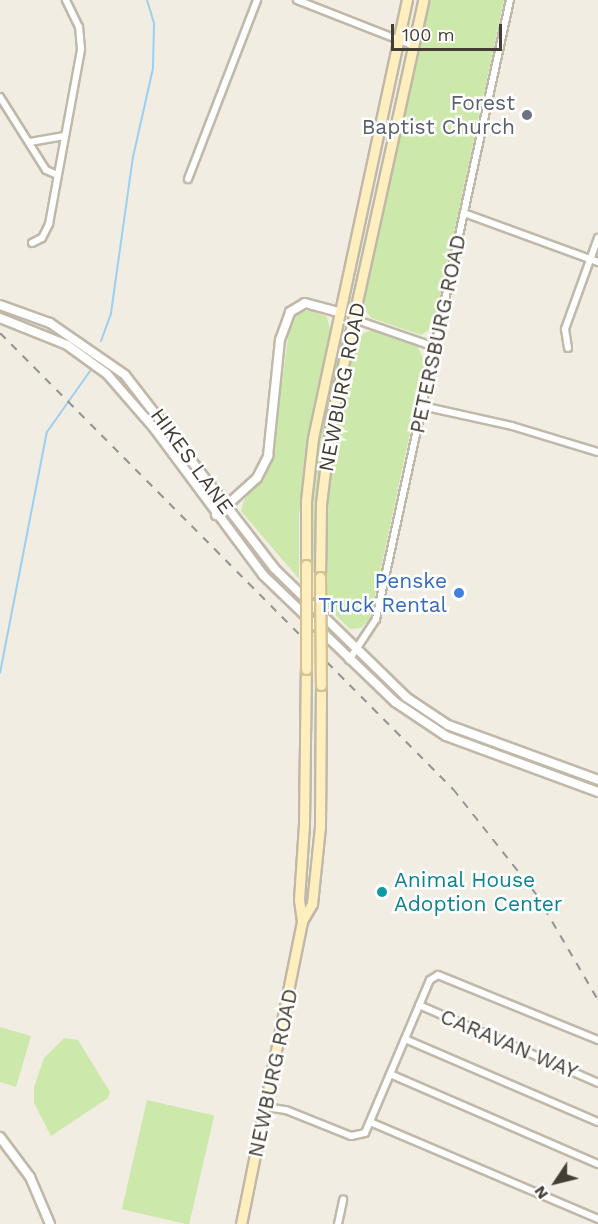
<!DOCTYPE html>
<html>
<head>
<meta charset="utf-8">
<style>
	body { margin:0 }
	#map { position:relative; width:598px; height:1224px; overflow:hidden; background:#f2ede3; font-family:"Work Sans",sans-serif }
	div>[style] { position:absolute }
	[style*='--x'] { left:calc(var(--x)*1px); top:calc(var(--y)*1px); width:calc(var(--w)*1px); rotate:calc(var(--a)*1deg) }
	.green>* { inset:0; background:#cce8aa; transform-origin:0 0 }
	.stream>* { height:2px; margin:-1px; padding:0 1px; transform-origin:1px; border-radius:1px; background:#9ccff1 }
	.roads { filter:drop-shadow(2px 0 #c0b8a8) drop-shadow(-2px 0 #c0b8a8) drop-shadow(0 2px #c0b8a8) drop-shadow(0 -2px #c0b8a8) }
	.minor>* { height:6px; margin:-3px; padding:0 3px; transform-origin:3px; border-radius:3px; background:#fff }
	.tertiary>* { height:8px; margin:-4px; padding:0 4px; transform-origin:4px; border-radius:4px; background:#fff }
	.secondary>* { height:9px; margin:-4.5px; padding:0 4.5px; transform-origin:4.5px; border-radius:4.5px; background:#ffefbf }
	.rail>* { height:2px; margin-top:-1px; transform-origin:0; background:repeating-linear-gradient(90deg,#939393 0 8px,transparent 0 16px) }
	.bridges { filter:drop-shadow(2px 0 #d4c191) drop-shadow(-2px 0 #d4c191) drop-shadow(0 2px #d4c191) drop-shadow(0 -2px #d4c191) }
	.secondary-bridge>* { height:9px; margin:-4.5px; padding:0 4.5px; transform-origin:4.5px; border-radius:4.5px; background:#ffefbf }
	.dots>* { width:16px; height:16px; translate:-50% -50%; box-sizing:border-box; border:3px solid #fff; border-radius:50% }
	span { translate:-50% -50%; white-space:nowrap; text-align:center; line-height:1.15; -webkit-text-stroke:5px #fff; paint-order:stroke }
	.worship-label { font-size:21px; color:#5b616d }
	.right { translate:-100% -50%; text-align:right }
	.street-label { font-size:21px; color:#443d33 }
	.shop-label { font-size:21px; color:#366cbe }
	.culture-label { font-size:21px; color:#0d838f }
	.left { translate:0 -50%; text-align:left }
	.north { position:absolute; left:526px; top:1152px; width:60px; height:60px; -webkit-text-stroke:4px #fff; paint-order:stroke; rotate:235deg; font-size:16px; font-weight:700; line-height:24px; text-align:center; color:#443d33 }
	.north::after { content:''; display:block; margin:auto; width:21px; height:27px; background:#443d33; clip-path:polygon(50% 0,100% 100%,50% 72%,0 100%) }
	.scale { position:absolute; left:391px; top:24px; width:111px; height:27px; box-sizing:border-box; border:3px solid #443d33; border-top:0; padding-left:8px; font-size:18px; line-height:21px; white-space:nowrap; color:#443d33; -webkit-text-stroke:4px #fff; paint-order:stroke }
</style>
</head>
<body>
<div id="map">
	<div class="green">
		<div style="clip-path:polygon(427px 0,504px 0,436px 316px,433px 327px,421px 335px,371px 318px,363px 306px)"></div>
		<div style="clip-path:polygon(310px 310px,327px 317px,331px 334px,299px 514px,299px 579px,241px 511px,244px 500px,261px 480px,271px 461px,290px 324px,298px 313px)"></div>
		<div style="clip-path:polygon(372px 330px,417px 345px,425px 363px,370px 619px,361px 628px,350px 629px,327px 607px,327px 485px,352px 347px,357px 336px)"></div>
		<div style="clip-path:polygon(339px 335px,346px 337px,322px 457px,315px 571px,312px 574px,312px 486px)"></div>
		<div style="clip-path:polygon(0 1027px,31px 1036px,16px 1087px,0 1082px)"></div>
		<div style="clip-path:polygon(64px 1038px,78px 1040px,110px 1092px,108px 1098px,51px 1136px,34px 1103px,34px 1087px,44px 1058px)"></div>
		<div style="left:147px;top:1100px;width:69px;height:112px;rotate:13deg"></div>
	</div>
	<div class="stream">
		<div style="--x:101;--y:341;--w:30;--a:-70"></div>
		<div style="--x:111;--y:313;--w:158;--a:-82"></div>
		<div style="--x:133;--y:157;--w:91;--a:-77.3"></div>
		<div style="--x:153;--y:68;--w:45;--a:-88.7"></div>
		<div style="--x:154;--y:23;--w:24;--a:-107"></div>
		<div style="--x:0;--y:673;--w:246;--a:-79"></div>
		<div style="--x:47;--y:432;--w:75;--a:-54.8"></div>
	</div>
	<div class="roads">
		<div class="minor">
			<div style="--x:297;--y:0;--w:123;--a:21.4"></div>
			<div style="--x:0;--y:97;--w:86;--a:57.8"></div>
			<div style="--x:46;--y:170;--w:10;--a:24"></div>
			<div style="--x:30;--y:142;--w:35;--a:-10"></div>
			<div style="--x:188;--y:179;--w:192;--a:-68.9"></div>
			<div style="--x:464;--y:213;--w:143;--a:20.1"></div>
			<div style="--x:32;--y:243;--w:11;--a:-27"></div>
			<div style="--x:42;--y:238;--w:16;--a:-63"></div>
			<div style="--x:49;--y:224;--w:178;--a:-79.6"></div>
			<div style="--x:81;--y:49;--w:22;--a:-95"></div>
			<div style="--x:79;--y:27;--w:30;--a:-116"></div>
			<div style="--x:354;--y:319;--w:86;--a:19.1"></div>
			<div style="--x:568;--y:348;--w:19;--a:-99"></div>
			<div style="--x:565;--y:329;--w:97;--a:-70.1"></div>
			<div style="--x:422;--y:406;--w:92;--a:12.5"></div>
			<div style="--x:512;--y:426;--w:90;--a:16.8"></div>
			<div style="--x:349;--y:660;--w:49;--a:-56.6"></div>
			<div style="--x:376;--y:619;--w:633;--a:-77.79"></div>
			<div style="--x:419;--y:1005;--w:195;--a:23.5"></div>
			<div style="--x:405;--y:1039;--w:210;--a:23.3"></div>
			<div style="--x:390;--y:1074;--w:227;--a:23.4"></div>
			<div style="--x:266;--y:1107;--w:20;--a:9"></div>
			<div style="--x:286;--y:1110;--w:70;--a:21.8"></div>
			<div style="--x:351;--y:1136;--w:14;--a:-12"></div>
			<div style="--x:365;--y:1133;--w:166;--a:-67"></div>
			<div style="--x:430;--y:980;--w:9;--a:-32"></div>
			<div style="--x:438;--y:975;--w:173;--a:22.1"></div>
			<div style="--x:370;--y:1122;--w:248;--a:23"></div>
			<div style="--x:338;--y:1224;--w:25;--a:-78"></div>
		</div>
		<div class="tertiary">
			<div style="--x:0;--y:305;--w:53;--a:19.8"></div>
			<div style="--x:50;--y:323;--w:91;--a:34.7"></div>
			<div style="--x:125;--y:375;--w:244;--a:52.3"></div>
			<div style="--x:274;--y:568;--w:185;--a:44.3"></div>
			<div style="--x:406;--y:697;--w:50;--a:33.7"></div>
			<div style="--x:448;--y:725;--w:160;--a:20.1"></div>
			<div style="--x:0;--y:318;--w:72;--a:21.9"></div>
			<div style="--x:67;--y:345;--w:49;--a:35.9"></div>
			<div style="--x:107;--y:374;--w:72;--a:49"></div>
			<div style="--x:154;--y:428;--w:183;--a:53.4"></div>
			<div style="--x:263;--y:575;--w:183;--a:43.9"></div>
			<div style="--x:395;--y:702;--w:61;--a:33.7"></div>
			<div style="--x:446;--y:736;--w:162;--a:20.2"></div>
			<div style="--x:216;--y:515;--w:55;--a:-42.1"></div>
			<div style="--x:257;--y:478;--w:25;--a:-63"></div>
			<div style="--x:268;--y:456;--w:117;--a:-84.1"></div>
			<div style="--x:280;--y:340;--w:30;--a:-70"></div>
			<div style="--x:290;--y:312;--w:17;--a:-31"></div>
			<div style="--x:305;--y:303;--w:35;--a:15"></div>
			<div style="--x:0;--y:1137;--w:50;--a:53.1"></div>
			<div style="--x:30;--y:1177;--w:51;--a:66.9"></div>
		</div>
		<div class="secondary">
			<div style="--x:306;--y:565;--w:64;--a:-90"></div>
			<div style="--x:306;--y:501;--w:63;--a:-83.7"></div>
			<div style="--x:313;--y:438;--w:448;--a:-77.9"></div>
			<div style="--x:320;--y:577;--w:73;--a:-89.2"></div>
			<div style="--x:321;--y:504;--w:85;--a:-83.2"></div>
			<div style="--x:331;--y:420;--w:430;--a:-77.6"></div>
			<div style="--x:302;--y:921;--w:21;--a:-98"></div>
			<div style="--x:299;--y:900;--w:76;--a:-86.2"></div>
			<div style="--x:304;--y:824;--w:155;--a:-89.3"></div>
			<div style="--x:241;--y:1224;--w:309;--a:-78.6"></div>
			<div style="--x:302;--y:921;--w:20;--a:-60"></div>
			<div style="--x:312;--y:904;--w:77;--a:-84.1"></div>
			<div style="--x:320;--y:827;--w:142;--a:-89.6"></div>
		</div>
	</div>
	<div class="rail">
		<div style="--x:0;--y:333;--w:643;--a:45.19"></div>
		<div style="--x:453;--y:789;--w:134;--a:51.7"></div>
		<div style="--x:536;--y:894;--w:123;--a:59.7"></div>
	</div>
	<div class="bridges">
		<div class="secondary-bridge">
			<div style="--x:320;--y:577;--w:108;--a:89.5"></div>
			<div style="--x:306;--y:669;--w:104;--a:-90"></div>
		</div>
	</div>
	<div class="dots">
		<div style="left:527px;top:115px;background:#6b7280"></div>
		<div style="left:459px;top:593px;background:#3f7fe0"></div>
		<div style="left:382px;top:892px;background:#0f9aa8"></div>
	</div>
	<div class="worship-label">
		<span class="right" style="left:515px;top:115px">Forest<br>Baptist Church</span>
	</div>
	<div class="street-label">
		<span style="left:438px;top:334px;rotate:-78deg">PETERSBURG ROAD</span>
		<span style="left:342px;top:387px;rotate:-79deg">NEWBURG ROAD</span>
		<span style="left:192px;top:461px;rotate:54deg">HIKES LANE</span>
		<span style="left:509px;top:1044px;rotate:23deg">CARAVAN WAY</span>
		<span style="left:273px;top:1073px;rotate:-78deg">NEWBURG ROAD</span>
	</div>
	<div class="shop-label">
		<span class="right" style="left:447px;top:593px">Penske<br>Truck Rental</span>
	</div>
	<div class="culture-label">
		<span class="left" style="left:394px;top:892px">Animal House<br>Adoption Center</span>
	</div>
	<div class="north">N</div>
	<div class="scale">100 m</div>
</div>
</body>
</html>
